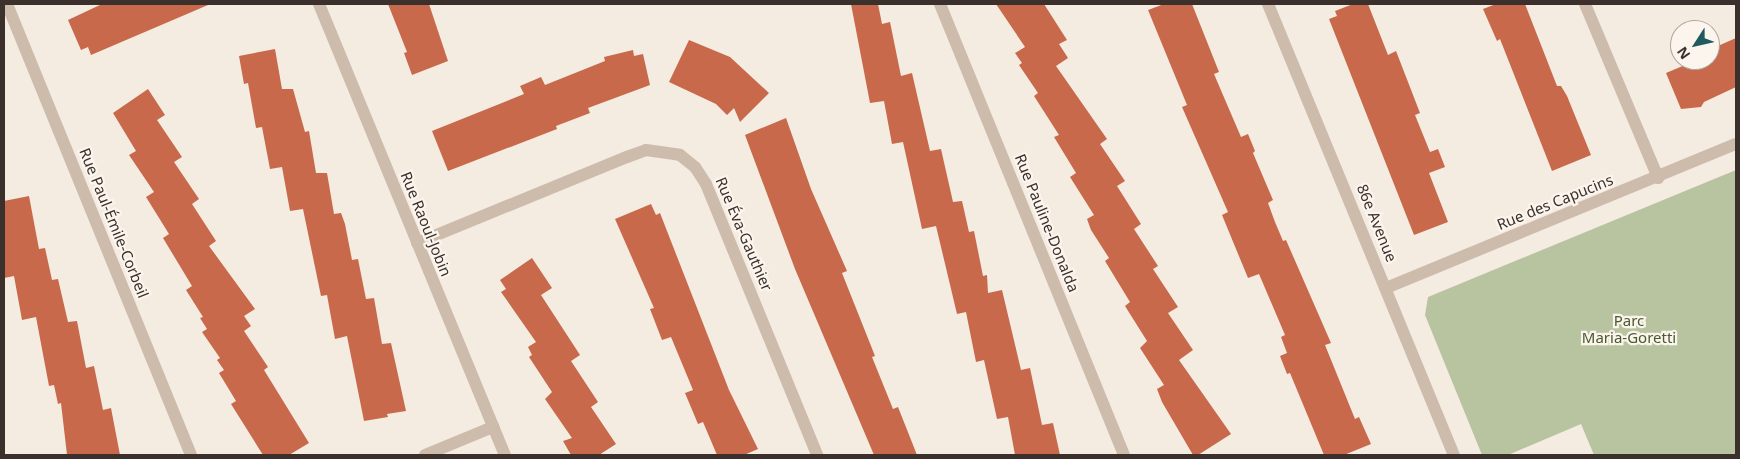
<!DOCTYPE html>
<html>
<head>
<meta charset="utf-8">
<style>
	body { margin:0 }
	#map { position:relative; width:1740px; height:459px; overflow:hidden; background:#f4ebe1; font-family:"Noto Sans",sans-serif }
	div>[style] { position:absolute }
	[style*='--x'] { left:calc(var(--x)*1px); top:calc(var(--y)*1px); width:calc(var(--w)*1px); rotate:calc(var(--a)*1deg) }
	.green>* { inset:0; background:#b8c4a0 }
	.building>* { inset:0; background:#c8694b }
	.minor>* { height:12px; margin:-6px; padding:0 6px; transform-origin:6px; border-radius:6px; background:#cdbbac }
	span { translate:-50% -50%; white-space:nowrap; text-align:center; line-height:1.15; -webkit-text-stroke:4.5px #fbf5ee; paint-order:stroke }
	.street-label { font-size:15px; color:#3b302b }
	.park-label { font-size:15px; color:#4a5a2e }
	.frame { position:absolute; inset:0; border:5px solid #3b302b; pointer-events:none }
	.north { position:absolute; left:1670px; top:20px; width:50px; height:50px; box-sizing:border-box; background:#fbf5ee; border:1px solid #aea6a0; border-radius:50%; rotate:235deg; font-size:14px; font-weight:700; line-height:20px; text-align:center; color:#3b302b }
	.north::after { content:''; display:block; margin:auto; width:18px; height:22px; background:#1f5a5e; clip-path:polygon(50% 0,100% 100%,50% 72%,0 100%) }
</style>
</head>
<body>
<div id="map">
	<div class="green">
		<div style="clip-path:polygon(1736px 170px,1736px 455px,1594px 455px,1581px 424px,1508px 455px,1482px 455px,1425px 315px,1428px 297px)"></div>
	</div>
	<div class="building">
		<div style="clip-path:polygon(102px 4px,208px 4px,208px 5px,91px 55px,88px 47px,81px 50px,68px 20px)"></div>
		<div style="clip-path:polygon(388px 4px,429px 4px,448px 61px,412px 75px,404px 53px,407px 52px)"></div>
		<div style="clip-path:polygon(851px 4px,878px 4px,882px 24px,890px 22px,901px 76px,912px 73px,930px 151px,941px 149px,953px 202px,962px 201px,969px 232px,974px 231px,983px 276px,987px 275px,988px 293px,1002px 290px,1021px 370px,1030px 368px,1042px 425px,1053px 423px,1060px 455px,1015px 455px,1008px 417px,997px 419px,984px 360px,976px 362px,966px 312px,957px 314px,936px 226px,922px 229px,903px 142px,892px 144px,884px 101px,870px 103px)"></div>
		<div style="clip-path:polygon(996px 4px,1044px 4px,1067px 40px,1059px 44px,1068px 58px,1056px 66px,1107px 139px,1100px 144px,1125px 181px,1117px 186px,1141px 224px,1134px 229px,1158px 266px,1153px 269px,1178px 307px,1168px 313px,1193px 350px,1179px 360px,1231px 434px,1198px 455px,1193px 455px,1162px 402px,1157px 389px,1164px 385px,1140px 348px,1147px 341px,1125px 306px,1130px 302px,1105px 261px,1109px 258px,1091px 230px,1087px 219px,1094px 215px,1070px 177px,1076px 173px,1054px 137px,1059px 135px,1034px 96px,1038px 93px,1019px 65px,1022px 63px,1015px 53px,1025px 47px)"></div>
		<div style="clip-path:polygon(1164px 4px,1192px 4px,1219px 72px,1214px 74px,1241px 137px,1248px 134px,1255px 151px,1253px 153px,1273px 200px,1268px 203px,1275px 222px,1283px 241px,1286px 240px,1331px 343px,1325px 345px,1355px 419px,1359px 417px,1371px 444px,1344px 455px,1324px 455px,1290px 373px,1287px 374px,1280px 356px,1287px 353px,1281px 337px,1285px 335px,1259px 274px,1248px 278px,1222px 215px,1228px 212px,1182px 107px,1187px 105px,1148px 10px)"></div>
		<div style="clip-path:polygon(1353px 4px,1368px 4px,1388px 55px,1396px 51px,1420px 113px,1415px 115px,1430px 152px,1438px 149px,1445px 167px,1429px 173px,1448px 222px,1414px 235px,1329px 19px,1337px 16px,1335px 11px)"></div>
		<div style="clip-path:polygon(1496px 4px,1525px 4px,1557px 86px,1561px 86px,1567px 96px,1591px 155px,1552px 171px,1500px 39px,1497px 41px,1483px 9px)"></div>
		<div style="clip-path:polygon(1736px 38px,1736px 87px,1704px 102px,1701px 107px,1681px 109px,1666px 73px,1697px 60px,1710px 60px,1711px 49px)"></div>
		<div style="clip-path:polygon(689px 40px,730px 57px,769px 93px,740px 122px,734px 108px,727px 115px,716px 104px,669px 82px)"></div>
		<div style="clip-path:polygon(275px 49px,282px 89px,293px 89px,305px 132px,309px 131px,316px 173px,327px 173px,334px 214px,341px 213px,345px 224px,352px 260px,358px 259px,366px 299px,374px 298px,382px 344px,391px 343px,406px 411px,387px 414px,388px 417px,364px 421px,347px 336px,335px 339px,327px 295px,321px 296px,303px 209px,290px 211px,282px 167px,270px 169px,262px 127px,256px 128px,248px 83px,244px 84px,239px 56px)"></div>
		<div style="clip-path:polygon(633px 50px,634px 56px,643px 54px,650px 85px,588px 108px,590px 113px,556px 126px,557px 129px,448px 171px,432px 131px,524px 94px,520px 86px,541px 77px,545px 85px,605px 61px,604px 57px)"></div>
		<div style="clip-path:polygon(148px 89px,165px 115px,157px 120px,182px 157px,174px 162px,199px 199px,192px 204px,216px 241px,209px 246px,255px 309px,244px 316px,251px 326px,244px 331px,268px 367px,264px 370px,309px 443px,289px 455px,263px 455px,231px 404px,236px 401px,219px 373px,224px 370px,217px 360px,220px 358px,202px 332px,207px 329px,200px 318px,203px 317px,186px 290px,192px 286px,163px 238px,169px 234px,146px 197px,154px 192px,129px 155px,136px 151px,113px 113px)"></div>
		<div style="clip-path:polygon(786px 118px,811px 189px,847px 271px,842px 273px,875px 356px,872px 357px,893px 409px,898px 407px,917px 455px,874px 455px,795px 269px,745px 135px)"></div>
		<div style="clip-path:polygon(29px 196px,39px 249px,45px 248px,52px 280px,58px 279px,68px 322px,77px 321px,86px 368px,94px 366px,103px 410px,111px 408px,120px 455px,67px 455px,61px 403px,58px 404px,54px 385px,49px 386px,36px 317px,22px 320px,14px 276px,4px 278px,4px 201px)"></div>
		<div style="clip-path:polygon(651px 204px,656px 215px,660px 213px,729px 390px,758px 449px,744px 455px,717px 455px,703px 422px,698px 424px,685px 393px,693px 390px,671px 337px,662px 340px,650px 309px,654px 308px,615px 219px)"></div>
		<div style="clip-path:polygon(532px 258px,552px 288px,541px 295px,580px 355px,571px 361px,598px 402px,591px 407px,616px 444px,599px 455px,571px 455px,563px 441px,572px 438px,545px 399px,552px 392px,529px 357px,532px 355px,528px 347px,536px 342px,501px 292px,506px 289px,500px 280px)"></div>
	</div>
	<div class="minor">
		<div style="--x:7;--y:4;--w:487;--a:67.8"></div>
		<div style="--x:319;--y:4;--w:488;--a:67.6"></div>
		<div style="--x:940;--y:4;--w:487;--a:67.8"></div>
		<div style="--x:1268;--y:4;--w:488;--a:67.6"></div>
		<div style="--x:1585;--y:4;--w:189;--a:67.2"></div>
		<div style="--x:417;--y:243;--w:227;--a:-22.3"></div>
		<div style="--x:627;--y:157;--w:20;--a:-20"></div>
		<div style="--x:646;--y:150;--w:34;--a:8"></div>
		<div style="--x:680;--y:155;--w:19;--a:39"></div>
		<div style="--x:695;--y:167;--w:20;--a:57"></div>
		<div style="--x:706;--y:184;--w:293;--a:67.7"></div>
		<div style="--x:1386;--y:288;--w:378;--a:-22.4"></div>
		<div style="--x:425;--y:455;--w:74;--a:-22.4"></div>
	</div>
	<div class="street-label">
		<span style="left:1555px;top:202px;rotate:-22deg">Rue des Capucins</span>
		<span style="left:114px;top:223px;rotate:68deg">Rue Paul-Émile-Corbeil</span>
		<span style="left:1047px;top:223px;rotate:68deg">Rue Pauline-Donalda</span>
		<span style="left:1377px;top:223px;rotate:68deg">86e Avenue</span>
		<span style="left:426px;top:224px;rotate:68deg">Rue Raoul-Jobin</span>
		<span style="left:744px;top:234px;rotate:67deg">Rue Éva-Gauthier</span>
	</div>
	<div class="park-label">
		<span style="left:1629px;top:329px">Parc<br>Maria-Goretti</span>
	</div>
	<div class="frame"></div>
	<div class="north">N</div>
</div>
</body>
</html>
